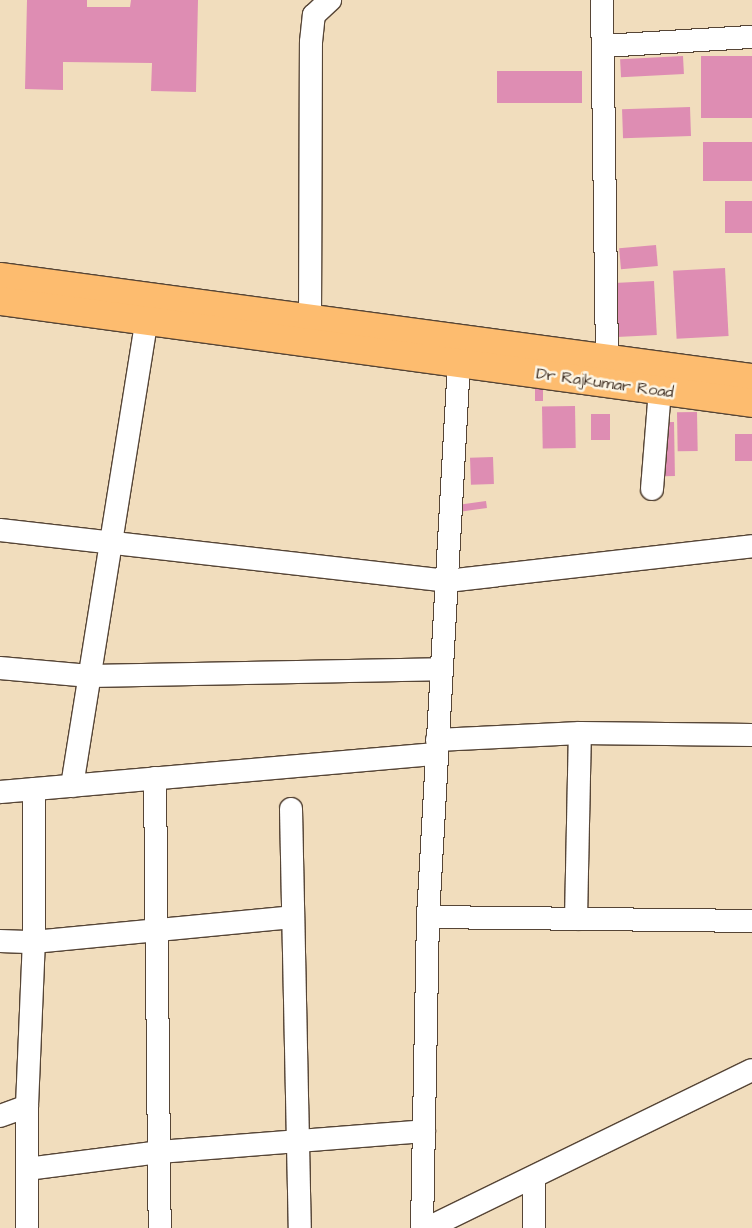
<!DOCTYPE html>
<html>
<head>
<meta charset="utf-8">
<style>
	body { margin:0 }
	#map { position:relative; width:752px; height:1228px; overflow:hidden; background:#f1ddbd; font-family:"Architects Daughter",sans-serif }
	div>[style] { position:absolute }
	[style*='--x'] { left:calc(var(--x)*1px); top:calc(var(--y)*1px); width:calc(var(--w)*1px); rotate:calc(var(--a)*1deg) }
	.building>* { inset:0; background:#de8db3; transform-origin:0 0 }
	.roads { filter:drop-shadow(1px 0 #564536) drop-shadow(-1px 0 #564536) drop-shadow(0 1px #564536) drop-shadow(0 -1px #564536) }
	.minor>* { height:22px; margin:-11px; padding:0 11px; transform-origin:11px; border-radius:11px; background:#fff }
	.trunk>* { height:28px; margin:-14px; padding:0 14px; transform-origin:14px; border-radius:14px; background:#fdbc6f }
	span { translate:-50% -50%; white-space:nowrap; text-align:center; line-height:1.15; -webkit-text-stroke:5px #fcf5e5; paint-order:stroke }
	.street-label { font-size:16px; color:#3b2a1e }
</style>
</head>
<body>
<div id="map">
	<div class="building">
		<div style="clip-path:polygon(27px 0,87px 0,87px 7px,130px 7px,131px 0,198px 0,196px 92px,151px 91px,152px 63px,63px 62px,63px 90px,25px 89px)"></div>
		<div style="left:683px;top:56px;width:18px;height:63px;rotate:87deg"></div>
		<div style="left:752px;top:56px;width:62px;height:51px;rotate:90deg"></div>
		<div style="left:582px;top:71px;width:32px;height:85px;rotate:90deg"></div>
		<div style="left:690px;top:107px;width:29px;height:68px;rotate:88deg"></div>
		<div style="left:752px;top:142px;width:39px;height:49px;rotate:90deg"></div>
		<div style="left:752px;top:201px;width:32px;height:27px;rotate:90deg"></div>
		<div style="left:656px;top:245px;width:21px;height:37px;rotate:85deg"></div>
		<div style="left:725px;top:268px;width:68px;height:52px;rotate:87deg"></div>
		<div style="left:654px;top:281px;width:54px;height:40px;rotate:87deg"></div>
		<div style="left:535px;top:386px;width:8px;height:15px"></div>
		<div style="left:575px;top:406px;width:42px;height:33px;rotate:89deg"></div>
		<div style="left:697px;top:412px;width:39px;height:20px;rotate:89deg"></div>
		<div style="left:610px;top:414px;width:26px;height:19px;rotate:90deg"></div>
		<div style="left:674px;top:422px;width:54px;height:11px;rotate:89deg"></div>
		<div style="left:735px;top:434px;width:17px;height:27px"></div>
		<div style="left:493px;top:457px;width:27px;height:23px;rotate:88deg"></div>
		<div style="left:486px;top:501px;width:7px;height:29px;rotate:82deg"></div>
	</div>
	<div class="roads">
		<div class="minor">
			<div style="--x:602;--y:0;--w:357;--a:89.2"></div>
			<div style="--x:603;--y:46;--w:149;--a:-3.5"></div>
			<div style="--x:310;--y:319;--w:277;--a:-89.8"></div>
			<div style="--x:311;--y:42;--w:27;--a:-84"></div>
			<div style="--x:314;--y:15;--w:22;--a:-43"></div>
			<div style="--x:652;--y:489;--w:99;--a:-85.4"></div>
			<div style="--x:0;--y:530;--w:450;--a:6.5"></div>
			<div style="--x:447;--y:581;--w:307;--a:-6.5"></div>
			<div style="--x:0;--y:668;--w:90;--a:5.1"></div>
			<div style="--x:90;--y:676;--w:350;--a:-1.1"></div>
			<div style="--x:437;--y:740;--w:143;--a:-2.8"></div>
			<div style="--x:580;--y:733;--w:172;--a:0.7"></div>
			<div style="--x:155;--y:778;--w:450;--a:89.4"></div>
			<div style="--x:72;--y:786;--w:473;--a:-80.9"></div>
			<div style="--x:0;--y:792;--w:438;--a:-5"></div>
			<div style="--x:291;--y:809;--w:419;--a:88.8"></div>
			<div style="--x:428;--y:917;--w:324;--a:0.7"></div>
			<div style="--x:576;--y:919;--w:186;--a:-88.8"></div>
			<div style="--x:0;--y:941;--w:34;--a:2"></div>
			<div style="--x:34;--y:942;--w:153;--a:-90"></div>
			<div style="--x:27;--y:1106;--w:164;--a:-87.6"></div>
			<div style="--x:34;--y:942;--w:259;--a:-5.5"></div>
			<div style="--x:0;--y:1116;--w:29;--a:-20"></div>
			<div style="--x:27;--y:1106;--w:122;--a:90"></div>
			<div style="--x:27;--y:1169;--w:133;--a:-7.3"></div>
			<div style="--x:159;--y:1152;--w:266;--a:-4.5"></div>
			<div style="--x:422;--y:1228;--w:311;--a:-88.9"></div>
			<div style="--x:428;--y:917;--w:555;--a:-86.8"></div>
			<div style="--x:428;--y:1228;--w:360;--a:-26"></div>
			<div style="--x:534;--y:1228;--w:50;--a:-90"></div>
		</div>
		<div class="trunk">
			<div style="--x:0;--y:277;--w:759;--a:7.65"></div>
			<div style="--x:0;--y:301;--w:759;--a:7.72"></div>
		</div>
	</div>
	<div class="street-label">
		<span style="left:605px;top:383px;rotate:8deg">Dr Rajkumar Road</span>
	</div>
</div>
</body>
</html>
